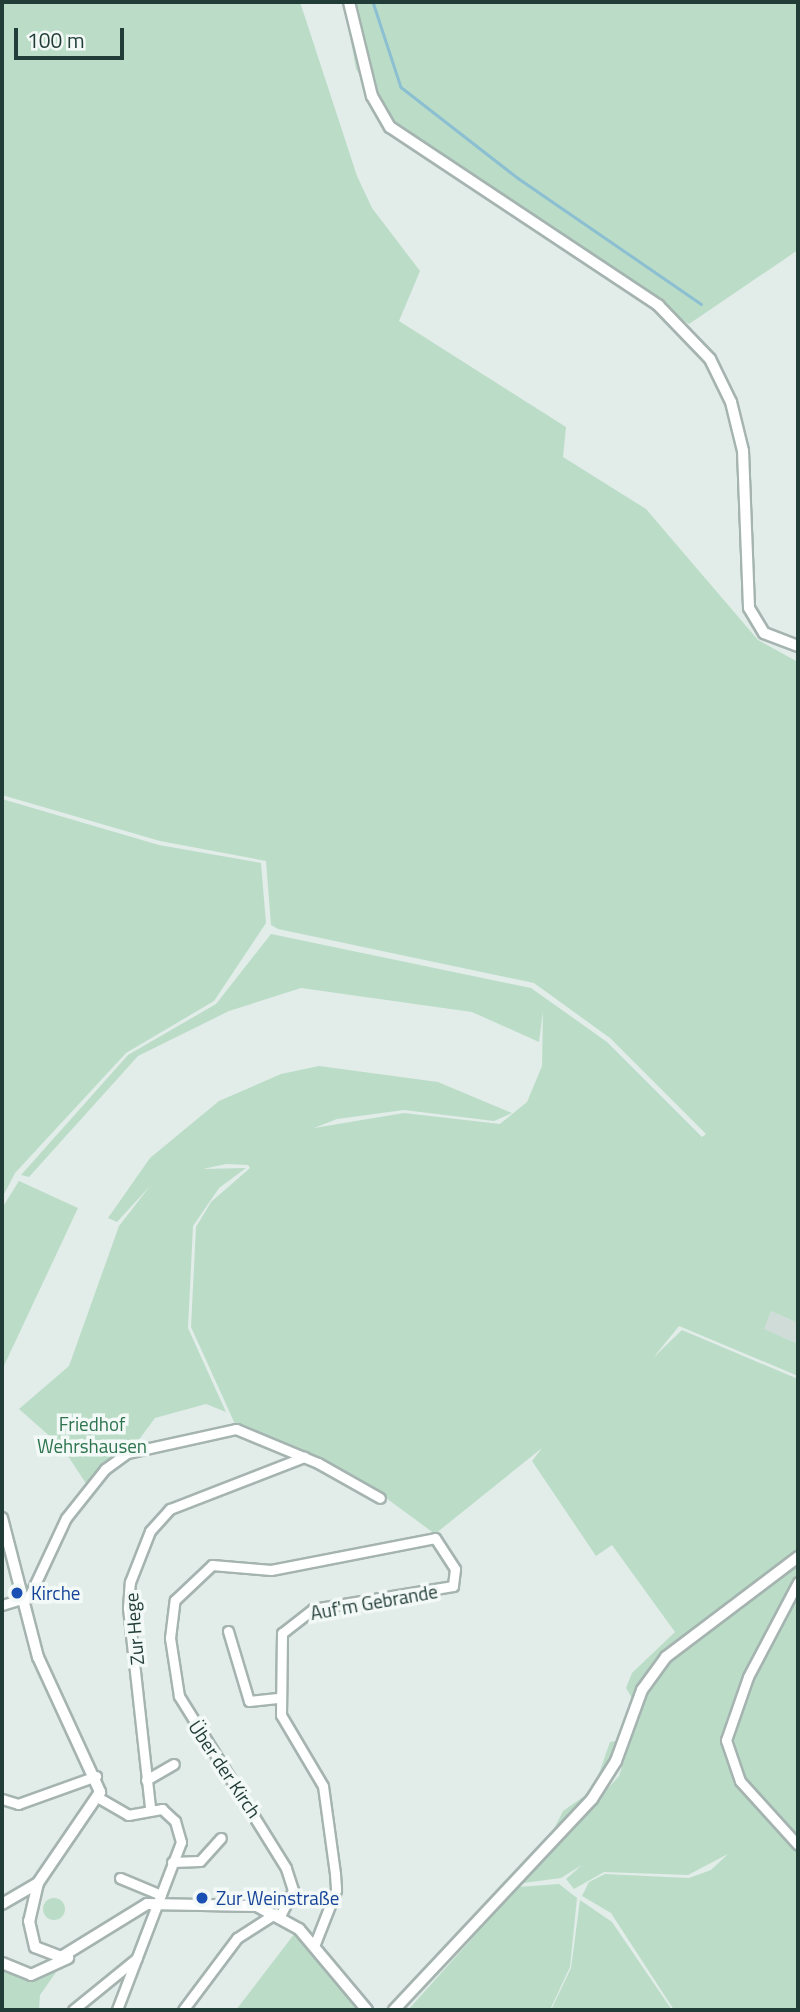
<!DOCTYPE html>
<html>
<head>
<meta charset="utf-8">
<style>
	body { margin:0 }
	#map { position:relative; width:800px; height:2012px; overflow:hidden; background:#e2ece9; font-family:"Titillium Web",sans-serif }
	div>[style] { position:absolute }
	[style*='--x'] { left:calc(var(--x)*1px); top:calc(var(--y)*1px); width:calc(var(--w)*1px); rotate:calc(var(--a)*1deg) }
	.built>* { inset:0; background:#d0dcd8 }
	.green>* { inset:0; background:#bbddc8 }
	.round { border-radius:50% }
	.stream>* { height:2.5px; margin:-1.25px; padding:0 1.25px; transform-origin:1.25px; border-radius:1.25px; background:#8bbfd1 }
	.roads { filter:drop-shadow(2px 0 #a5b4b0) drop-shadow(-2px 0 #a5b4b0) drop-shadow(0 2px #a5b4b0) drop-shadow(0 -2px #a5b4b0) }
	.minor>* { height:9px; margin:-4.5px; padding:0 4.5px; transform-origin:4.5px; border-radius:4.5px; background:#fff }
	.tertiary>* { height:10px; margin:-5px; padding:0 5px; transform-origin:5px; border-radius:5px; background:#fff }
	.dots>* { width:19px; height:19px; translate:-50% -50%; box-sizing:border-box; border:4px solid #f3f9f6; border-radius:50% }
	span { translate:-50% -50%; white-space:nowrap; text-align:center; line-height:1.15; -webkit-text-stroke:7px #f3f9f6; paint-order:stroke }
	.park-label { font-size:19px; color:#2d744f }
	.transit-label { font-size:19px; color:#164399 }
	.left { translate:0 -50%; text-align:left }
	.street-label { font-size:19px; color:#223d38 }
	.frame { position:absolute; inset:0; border:4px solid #223d38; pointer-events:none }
	.scale { position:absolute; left:14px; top:28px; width:110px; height:32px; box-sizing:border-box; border:4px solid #223d38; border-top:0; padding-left:9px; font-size:21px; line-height:24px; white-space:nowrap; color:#223d38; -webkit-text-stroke:5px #f3f9f6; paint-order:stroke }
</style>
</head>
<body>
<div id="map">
	<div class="built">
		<div style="clip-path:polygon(771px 1311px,798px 1323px,796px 1343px,763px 1329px)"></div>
	</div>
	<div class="green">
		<div style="clip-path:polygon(2px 2px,300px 2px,357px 176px,372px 208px,420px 271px,399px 321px,566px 427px,563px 457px,646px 509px,758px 640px,798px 662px,798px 1323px,771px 1311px,764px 1329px,796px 1343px,798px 1339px,798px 1376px,679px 1326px,653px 1358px,682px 1330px,798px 1379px,798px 1550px,680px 1639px,632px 1698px,626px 1688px,632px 1673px,675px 1632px,612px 1545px,596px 1556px,532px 1461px,542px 1448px,435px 1534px,382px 1495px,235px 1424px,191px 1327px,196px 1227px,211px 1202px,250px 1168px,248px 1165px,226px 1164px,203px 1169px,246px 1168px,219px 1188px,193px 1226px,188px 1328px,226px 1412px,206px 1404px,155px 1418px,132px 1449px,87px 1485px,62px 1447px,19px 1409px,69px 1366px,119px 1226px,150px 1186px,117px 1222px,108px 1218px,150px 1158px,219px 1101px,281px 1074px,319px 1066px,438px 1082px,512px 1113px,494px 1121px,404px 1110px,337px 1119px,314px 1128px,404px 1113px,500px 1124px,527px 1102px,542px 1066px,543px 1011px,539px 1042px,472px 1012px,301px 988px,229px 1011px,138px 1056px,29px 1177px,21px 1175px,128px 1055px,216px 1004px,271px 934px,531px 988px,607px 1042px,702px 1137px,706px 1134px,610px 1038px,534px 983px,278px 929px,271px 925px,266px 861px,160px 841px,2px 795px)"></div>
		<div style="clip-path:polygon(344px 2px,798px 2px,798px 250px,689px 324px,384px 114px,356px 69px)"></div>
		<div style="clip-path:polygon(2px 799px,159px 845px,261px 863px,266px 923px,214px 1001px,126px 1053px,15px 1173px,2px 1198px)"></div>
		<div style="clip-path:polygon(19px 1181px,78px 1208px,2px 1370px,2px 1208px)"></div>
		<div style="clip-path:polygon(evenodd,798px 1565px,798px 2010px,674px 2010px,611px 1913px,582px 1896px,589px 1882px,605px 1874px,689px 1878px,711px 1870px,728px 1854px,688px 1875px,604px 1872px,574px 1889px,566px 1879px,582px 1865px,561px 1878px,523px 1883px,619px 1776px,646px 1693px,672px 1658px,798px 1565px,741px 1686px,730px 1759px,726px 1758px,725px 1728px,741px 1686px)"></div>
		<div style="clip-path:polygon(616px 1741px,611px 1760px,595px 1785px,610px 1742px)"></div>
		<div style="clip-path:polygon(583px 1797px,578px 1807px,552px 1833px,563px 1811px)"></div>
		<div style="clip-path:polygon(559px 1884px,577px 1898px,570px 1967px,550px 2010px,408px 2010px,518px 1887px)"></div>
		<div class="round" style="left:43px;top:1898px;width:22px;height:22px"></div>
		<div style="clip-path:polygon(580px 1900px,612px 1922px,672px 2010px,551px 2010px,571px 1968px)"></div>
		<div style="clip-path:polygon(295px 1933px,357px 2006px,359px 2010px,236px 2010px)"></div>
		<div style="clip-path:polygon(2px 1967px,30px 1978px,59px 1968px,40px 1995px,39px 2010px,2px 2010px)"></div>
	</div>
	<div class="stream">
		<div style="--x:373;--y:2;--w:89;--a:71.8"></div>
		<div style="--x:401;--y:87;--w:148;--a:37.9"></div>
		<div style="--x:518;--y:178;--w:222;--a:34.5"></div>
	</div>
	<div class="roads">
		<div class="minor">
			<div style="--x:798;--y:1582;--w:107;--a:117.8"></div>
			<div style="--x:748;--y:1677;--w:67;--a:109.2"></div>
			<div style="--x:726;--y:1740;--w:43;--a:71.1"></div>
			<div style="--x:740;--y:1781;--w:86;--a:47.8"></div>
			<div style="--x:2;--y:1605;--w:28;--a:-17"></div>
			<div style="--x:29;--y:1597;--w:87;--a:-64.9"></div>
			<div style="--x:66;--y:1518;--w:63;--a:-51.5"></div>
			<div style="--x:105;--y:1469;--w:27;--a:-36"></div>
			<div style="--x:127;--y:1453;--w:112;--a:-12.4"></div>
			<div style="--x:236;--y:1429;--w:89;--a:22.5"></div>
			<div style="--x:318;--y:1463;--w:71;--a:29.4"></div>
			<div style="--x:228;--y:1631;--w:73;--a:73.3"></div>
			<div style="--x:249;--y:1701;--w:31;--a:-6"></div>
			<div style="--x:146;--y:1780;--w:32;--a:-30"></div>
			<div style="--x:99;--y:1798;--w:34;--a:30"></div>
			<div style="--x:128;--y:1815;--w:35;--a:-10"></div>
			<div style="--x:162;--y:1809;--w:18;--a:43"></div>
			<div style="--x:175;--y:1821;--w:22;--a:74"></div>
			<div style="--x:181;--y:1842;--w:180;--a:110.9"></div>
			<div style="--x:2;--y:1799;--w:17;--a:17"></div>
			<div style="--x:18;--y:1804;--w:83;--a:-19.7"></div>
			<div style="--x:150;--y:1807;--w:200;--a:-96.3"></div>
			<div style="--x:128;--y:1608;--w:26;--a:-86"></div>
			<div style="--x:130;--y:1582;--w:55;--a:-68.6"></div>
			<div style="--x:150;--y:1531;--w:30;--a:-48"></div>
			<div style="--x:170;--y:1509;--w:144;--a:-21.2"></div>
			<div style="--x:172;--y:1862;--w:28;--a:-2"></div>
			<div style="--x:200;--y:1861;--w:31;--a:-48"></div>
			<div style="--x:120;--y:1878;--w:44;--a:22.5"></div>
			<div style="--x:280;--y:1916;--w:29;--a:-63"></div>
			<div style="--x:293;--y:1890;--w:23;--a:-108"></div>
			<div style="--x:286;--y:1868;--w:203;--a:-121.9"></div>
			<div style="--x:179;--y:1696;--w:59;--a:-98.8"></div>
			<div style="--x:170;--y:1638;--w:38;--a:-83"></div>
			<div style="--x:175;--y:1600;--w:51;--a:-43.4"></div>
			<div style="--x:212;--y:1565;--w:59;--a:4.8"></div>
			<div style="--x:271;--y:1570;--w:167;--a:-11"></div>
			<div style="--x:435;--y:1538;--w:37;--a:57"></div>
			<div style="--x:455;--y:1569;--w:17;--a:97"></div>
			<div style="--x:453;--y:1586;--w:142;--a:170.7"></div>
			<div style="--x:313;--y:1609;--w:39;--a:142"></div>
			<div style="--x:282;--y:1633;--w:82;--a:90.7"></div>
			<div style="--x:281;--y:1715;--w:82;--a:59.4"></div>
			<div style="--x:323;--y:1786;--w:89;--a:82.2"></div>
			<div style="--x:335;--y:1874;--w:16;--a:86"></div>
			<div style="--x:336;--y:1890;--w:60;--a:111.4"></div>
			<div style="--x:73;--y:2010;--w:82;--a:-39.1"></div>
			<div style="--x:183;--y:2010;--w:90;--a:-53.1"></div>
			<div style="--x:237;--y:1938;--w:46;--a:-32.7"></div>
		</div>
		<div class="tertiary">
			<div style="--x:349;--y:2;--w:97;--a:76.3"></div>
			<div style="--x:372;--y:96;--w:36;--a:60"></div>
			<div style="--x:390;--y:127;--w:322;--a:33.6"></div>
			<div style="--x:658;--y:305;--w:75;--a:46.1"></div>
			<div style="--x:710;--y:359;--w:48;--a:64"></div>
			<div style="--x:731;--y:402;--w:50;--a:76.2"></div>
			<div style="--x:743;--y:451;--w:157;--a:87.8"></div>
			<div style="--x:749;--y:608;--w:29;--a:59"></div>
			<div style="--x:764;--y:633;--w:36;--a:21"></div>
			<div style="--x:2;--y:1518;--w:144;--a:75.5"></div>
			<div style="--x:38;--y:1657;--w:149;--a:65.3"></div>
			<div style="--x:100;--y:1792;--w:110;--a:124.3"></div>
			<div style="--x:38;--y:1883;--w:39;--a:103"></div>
			<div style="--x:29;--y:1921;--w:27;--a:77"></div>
			<div style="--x:35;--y:1947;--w:28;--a:21"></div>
			<div style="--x:61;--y:1957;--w:101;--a:-31.6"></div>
			<div style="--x:147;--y:1904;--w:110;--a:1"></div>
			<div style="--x:257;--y:1906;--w:48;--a:28.7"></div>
			<div style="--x:299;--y:1929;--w:106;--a:50"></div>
			<div style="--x:2;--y:1904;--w:42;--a:-30.3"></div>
			<div style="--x:2;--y:1963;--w:31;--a:22"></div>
			<div style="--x:31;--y:1975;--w:41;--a:-24.7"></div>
			<div style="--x:394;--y:2010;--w:289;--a:-46.8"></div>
			<div style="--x:592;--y:1799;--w:45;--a:-57.7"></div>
			<div style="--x:616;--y:1761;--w:76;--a:-69.9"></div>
			<div style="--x:642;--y:1690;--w:41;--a:-54"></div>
			<div style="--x:666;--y:1657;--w:166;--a:-37.1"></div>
		</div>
	</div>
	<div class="dots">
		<div style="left:17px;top:1593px;background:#1a4fb4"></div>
		<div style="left:202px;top:1898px;background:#1a4fb4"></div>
	</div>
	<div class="park-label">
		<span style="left:92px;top:1435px">Friedhof<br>Wehrshausen</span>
	</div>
	<div class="transit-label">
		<span class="left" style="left:31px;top:1593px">Kirche</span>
		<span class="left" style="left:216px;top:1898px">Zur Weinstraße</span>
	</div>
	<div class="street-label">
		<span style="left:374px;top:1602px;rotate:-10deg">Auf'm Gebrande</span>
		<span style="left:134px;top:1629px;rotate:-95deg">Zur Hege</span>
		<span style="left:225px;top:1769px;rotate:56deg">Über der Kirch</span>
	</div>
	<div class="frame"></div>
	<div class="scale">100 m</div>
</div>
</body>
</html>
